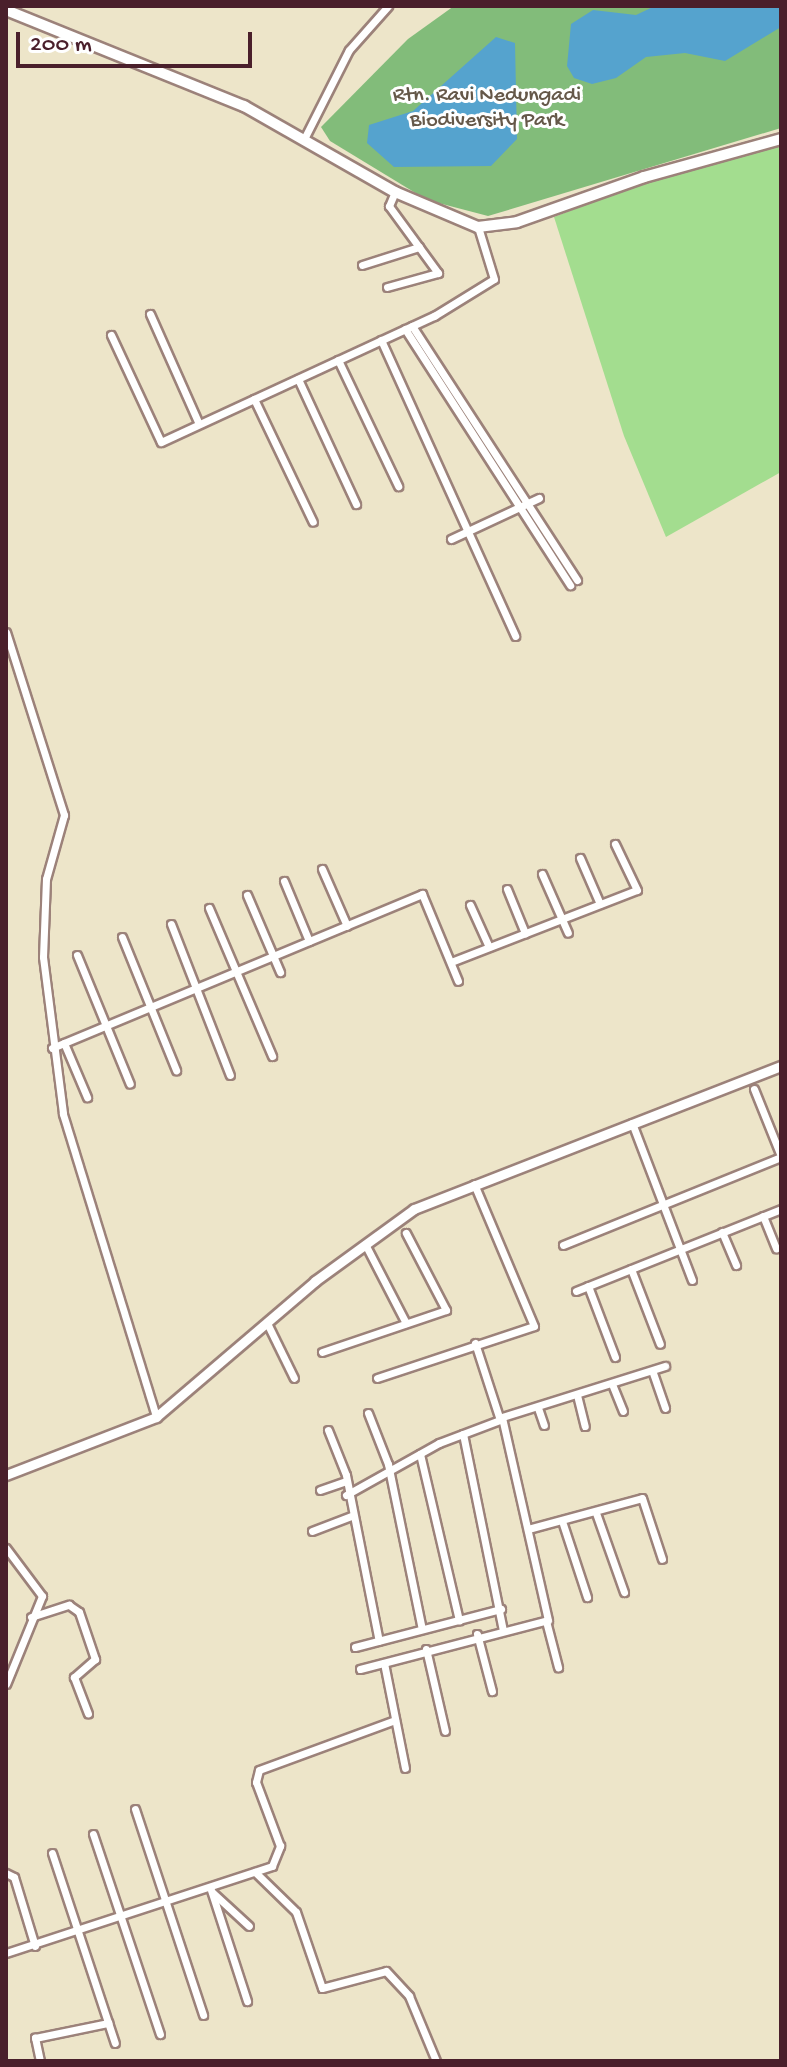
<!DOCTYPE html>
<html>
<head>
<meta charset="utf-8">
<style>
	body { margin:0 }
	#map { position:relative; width:787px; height:2067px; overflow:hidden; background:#ede5c9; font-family:"Gochi Hand",sans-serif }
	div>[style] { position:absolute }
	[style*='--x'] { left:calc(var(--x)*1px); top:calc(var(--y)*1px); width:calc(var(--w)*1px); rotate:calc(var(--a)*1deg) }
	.green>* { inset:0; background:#a3dd8f }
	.forest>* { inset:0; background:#82bc7a }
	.water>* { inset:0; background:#55a3ce }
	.roads { filter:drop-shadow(2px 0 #9c827a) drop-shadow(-2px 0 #9c827a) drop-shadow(0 2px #9c827a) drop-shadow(0 -2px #9c827a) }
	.minor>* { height:7px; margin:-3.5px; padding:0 3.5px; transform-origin:3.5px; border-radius:3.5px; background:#fff }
	.tertiary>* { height:9px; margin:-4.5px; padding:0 4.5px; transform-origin:4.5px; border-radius:4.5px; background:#fff }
	.secondary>* { height:10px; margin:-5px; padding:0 5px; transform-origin:5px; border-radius:5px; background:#fff }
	span { translate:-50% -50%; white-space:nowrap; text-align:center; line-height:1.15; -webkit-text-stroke:6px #fff; paint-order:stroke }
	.park-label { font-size:22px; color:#655849 }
	.frame { position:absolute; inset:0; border:8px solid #4a1f2b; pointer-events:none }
	.scale { position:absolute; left:16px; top:32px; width:236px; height:36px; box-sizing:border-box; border:4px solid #4a1f2b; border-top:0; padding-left:10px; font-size:24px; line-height:28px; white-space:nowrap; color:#4a1f2b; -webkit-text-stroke:6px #fff; paint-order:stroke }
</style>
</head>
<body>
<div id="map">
	<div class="green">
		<div style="clip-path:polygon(781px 145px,781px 472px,666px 537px,624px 436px,554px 217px,653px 179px)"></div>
	</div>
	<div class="forest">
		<div style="clip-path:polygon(454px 6px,781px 6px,781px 128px,488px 216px,427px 200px,330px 141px,321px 127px,408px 39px)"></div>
	</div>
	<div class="water">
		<div style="clip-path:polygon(655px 6px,781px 6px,781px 27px,725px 61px,685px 53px,646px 57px,616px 78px,592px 84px,574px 78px,567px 66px,571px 24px,593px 10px,636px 15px)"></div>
		<div style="clip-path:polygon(496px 37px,515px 43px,517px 139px,491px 166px,394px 167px,367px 143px,369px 125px,413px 111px)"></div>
	</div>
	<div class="roads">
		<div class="minor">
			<div style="--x:305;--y:137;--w:97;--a:-63.2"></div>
			<div style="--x:349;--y:50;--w:59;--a:-48.4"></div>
			<div style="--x:362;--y:265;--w:60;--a:-17.5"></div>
			<div style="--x:387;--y:287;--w:53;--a:-15.4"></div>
			<div style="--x:438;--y:273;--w:83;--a:-126.2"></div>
			<div style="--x:389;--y:206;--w:15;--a:-67"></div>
			<div style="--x:150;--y:314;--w:120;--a:66"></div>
			<div style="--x:412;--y:326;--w:303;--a:57"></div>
			<div style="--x:405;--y:329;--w:305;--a:57.2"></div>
			<div style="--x:111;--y:335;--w:118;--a:65"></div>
			<div style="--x:161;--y:442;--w:301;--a:-24.8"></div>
			<div style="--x:434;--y:316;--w:70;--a:-31.7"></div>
			<div style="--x:494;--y:279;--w:54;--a:-107.1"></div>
			<div style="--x:381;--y:340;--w:325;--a:65.6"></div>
			<div style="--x:338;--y:360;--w:140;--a:64.5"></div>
			<div style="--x:298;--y:379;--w:138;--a:65.1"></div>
			<div style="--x:254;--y:399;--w:136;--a:64.4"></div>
			<div style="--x:451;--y:539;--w:97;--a:-25"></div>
			<div style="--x:6;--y:632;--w:192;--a:72.4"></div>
			<div style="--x:64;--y:815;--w:66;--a:105.7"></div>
			<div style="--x:46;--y:879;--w:78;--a:92.2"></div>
			<div style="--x:43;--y:957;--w:158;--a:82.7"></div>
			<div style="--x:63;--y:1114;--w:317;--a:72.9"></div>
			<div style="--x:580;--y:858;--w:50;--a:66.5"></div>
			<div style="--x:322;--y:869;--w:62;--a:66.3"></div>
			<div style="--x:542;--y:874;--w:64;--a:66.2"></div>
			<div style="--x:284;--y:881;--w:65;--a:67.4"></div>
			<div style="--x:507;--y:889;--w:48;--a:67.8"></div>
			<div style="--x:247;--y:895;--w:84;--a:66.8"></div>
			<div style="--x:470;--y:905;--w:46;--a:65.7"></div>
			<div style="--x:209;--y:908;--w:161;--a:66.9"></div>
			<div style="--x:171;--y:924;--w:162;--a:68.7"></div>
			<div style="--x:122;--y:937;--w:144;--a:67.9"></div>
			<div style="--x:77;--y:955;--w:139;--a:67.7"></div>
			<div style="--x:451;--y:962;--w:199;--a:-21.2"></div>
			<div style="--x:637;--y:890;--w:51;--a:-115.6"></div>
			<div style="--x:64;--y:1043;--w:59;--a:66.9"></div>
			<div style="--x:52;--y:1048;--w:401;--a:-22.6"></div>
			<div style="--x:422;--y:894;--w:94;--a:67.5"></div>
			<div style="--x:754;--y:1089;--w:72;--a:68.1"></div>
			<div style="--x:632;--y:1123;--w:168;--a:69.1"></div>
			<div style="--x:763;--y:1216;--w:35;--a:68"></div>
			<div style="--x:722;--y:1232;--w:36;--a:67"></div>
			<div style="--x:365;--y:1244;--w:89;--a:62.6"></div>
			<div style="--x:563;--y:1245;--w:235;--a:-22"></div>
			<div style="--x:631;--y:1269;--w:80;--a:68.9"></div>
			<div style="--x:588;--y:1286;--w:76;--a:69.2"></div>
			<div style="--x:576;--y:1291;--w:221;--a:-21.8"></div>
			<div style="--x:267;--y:1323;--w:61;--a:63.9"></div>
			<div style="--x:322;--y:1352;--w:131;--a:-18.7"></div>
			<div style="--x:446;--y:1310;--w:87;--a:-117.5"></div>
			<div style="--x:653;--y:1373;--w:37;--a:71"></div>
			<div style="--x:377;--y:1378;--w:165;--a:-18.3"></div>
			<div style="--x:534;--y:1326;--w:154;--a:-112.9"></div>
			<div style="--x:612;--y:1384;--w:29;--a:68"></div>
			<div style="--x:577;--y:1395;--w:32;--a:76"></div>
			<div style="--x:538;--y:1408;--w:18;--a:71"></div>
			<div style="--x:368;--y:1413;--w:55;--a:68.6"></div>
			<div style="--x:388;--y:1464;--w:168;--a:78.4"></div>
			<div style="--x:328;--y:1430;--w:48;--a:68.2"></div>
			<div style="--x:346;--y:1475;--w:169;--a:78.8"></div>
			<div style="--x:463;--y:1434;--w:200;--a:78.5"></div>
			<div style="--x:420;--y:1454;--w:171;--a:76.8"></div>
			<div style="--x:320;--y:1490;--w:28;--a:-19"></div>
			<div style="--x:346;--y:1495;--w:107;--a:-29.2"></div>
			<div style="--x:439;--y:1443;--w:65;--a:-20.7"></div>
			<div style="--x:500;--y:1420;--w:81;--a:-108"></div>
			<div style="--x:596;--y:1513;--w:84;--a:70.5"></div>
			<div style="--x:563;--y:1524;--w:77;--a:71.8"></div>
			<div style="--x:528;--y:1529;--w:118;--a:-15.2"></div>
			<div style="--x:642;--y:1498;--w:64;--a:71.8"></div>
			<div style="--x:312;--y:1531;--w:42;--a:-21"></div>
			<div style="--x:6;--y:1548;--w:60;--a:53.1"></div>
			<div style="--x:42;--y:1596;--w:95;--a:112.2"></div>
			<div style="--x:31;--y:1617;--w:40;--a:-18"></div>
			<div style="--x:69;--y:1605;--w:12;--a:35"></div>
			<div style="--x:79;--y:1612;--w:50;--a:71.2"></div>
			<div style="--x:95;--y:1659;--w:28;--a:139"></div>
			<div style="--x:74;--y:1677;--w:39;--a:69"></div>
			<div style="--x:546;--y:1621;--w:48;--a:75.4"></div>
			<div style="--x:477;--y:1634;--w:59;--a:75.3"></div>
			<div style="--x:355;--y:1647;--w:151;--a:-14.6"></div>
			<div style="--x:426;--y:1649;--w:84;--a:77"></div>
			<div style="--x:384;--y:1663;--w:107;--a:78.7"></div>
			<div style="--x:360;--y:1669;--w:194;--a:-14.6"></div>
			<div style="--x:548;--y:1620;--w:208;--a:-102.8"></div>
			<div style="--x:502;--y:1417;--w:171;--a:-17.4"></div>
			<div style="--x:135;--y:1809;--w:217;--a:71.7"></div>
			<div style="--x:93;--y:1834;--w:211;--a:71.5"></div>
			<div style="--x:52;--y:1853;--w:200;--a:71.7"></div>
			<div style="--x:255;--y:1872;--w:57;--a:44.3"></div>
			<div style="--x:296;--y:1912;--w:80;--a:71.1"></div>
			<div style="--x:322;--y:1988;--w:66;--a:-14.9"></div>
			<div style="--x:386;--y:1971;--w:34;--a:47"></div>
			<div style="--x:409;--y:1996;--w:70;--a:67.4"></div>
			<div style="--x:6;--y:1873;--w:9;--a:27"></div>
			<div style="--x:14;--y:1877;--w:72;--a:73.1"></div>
			<div style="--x:210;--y:1887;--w:120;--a:72"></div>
			<div style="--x:212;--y:1892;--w:50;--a:42.6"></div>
			<div style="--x:6;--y:1953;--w:280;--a:-18.1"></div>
			<div style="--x:272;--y:1866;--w:22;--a:-68"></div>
			<div style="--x:280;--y:1846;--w:68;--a:-110.6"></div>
			<div style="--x:256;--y:1782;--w:12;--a:-76"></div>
			<div style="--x:259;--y:1770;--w:145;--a:-20.2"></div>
			<div style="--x:40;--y:2061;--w:24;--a:-102"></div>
			<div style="--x:35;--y:2038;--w:75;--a:-11.6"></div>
		</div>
		<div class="tertiary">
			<div style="--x:6;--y:1475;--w:161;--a:-21.1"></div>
			<div style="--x:156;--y:1417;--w:209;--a:-40.5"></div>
			<div style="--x:315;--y:1281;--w:122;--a:-36"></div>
			<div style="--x:414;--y:1209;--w:394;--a:-21.3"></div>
		</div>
		<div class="secondary">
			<div style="--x:6;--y:10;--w:257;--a:22"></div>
			<div style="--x:244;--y:106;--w:174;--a:29.7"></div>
			<div style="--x:395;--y:192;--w:90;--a:22.9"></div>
			<div style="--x:478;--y:227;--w:39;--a:-7"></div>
			<div style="--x:517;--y:222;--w:135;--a:-19.5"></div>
			<div style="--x:644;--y:177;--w:142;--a:-15.5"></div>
		</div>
	</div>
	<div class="park-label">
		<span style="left:487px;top:109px">Rtn. Ravi Nedungadi<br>Biodiversity Park</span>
	</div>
	<div class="frame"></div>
	<div class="scale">200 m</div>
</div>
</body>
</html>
